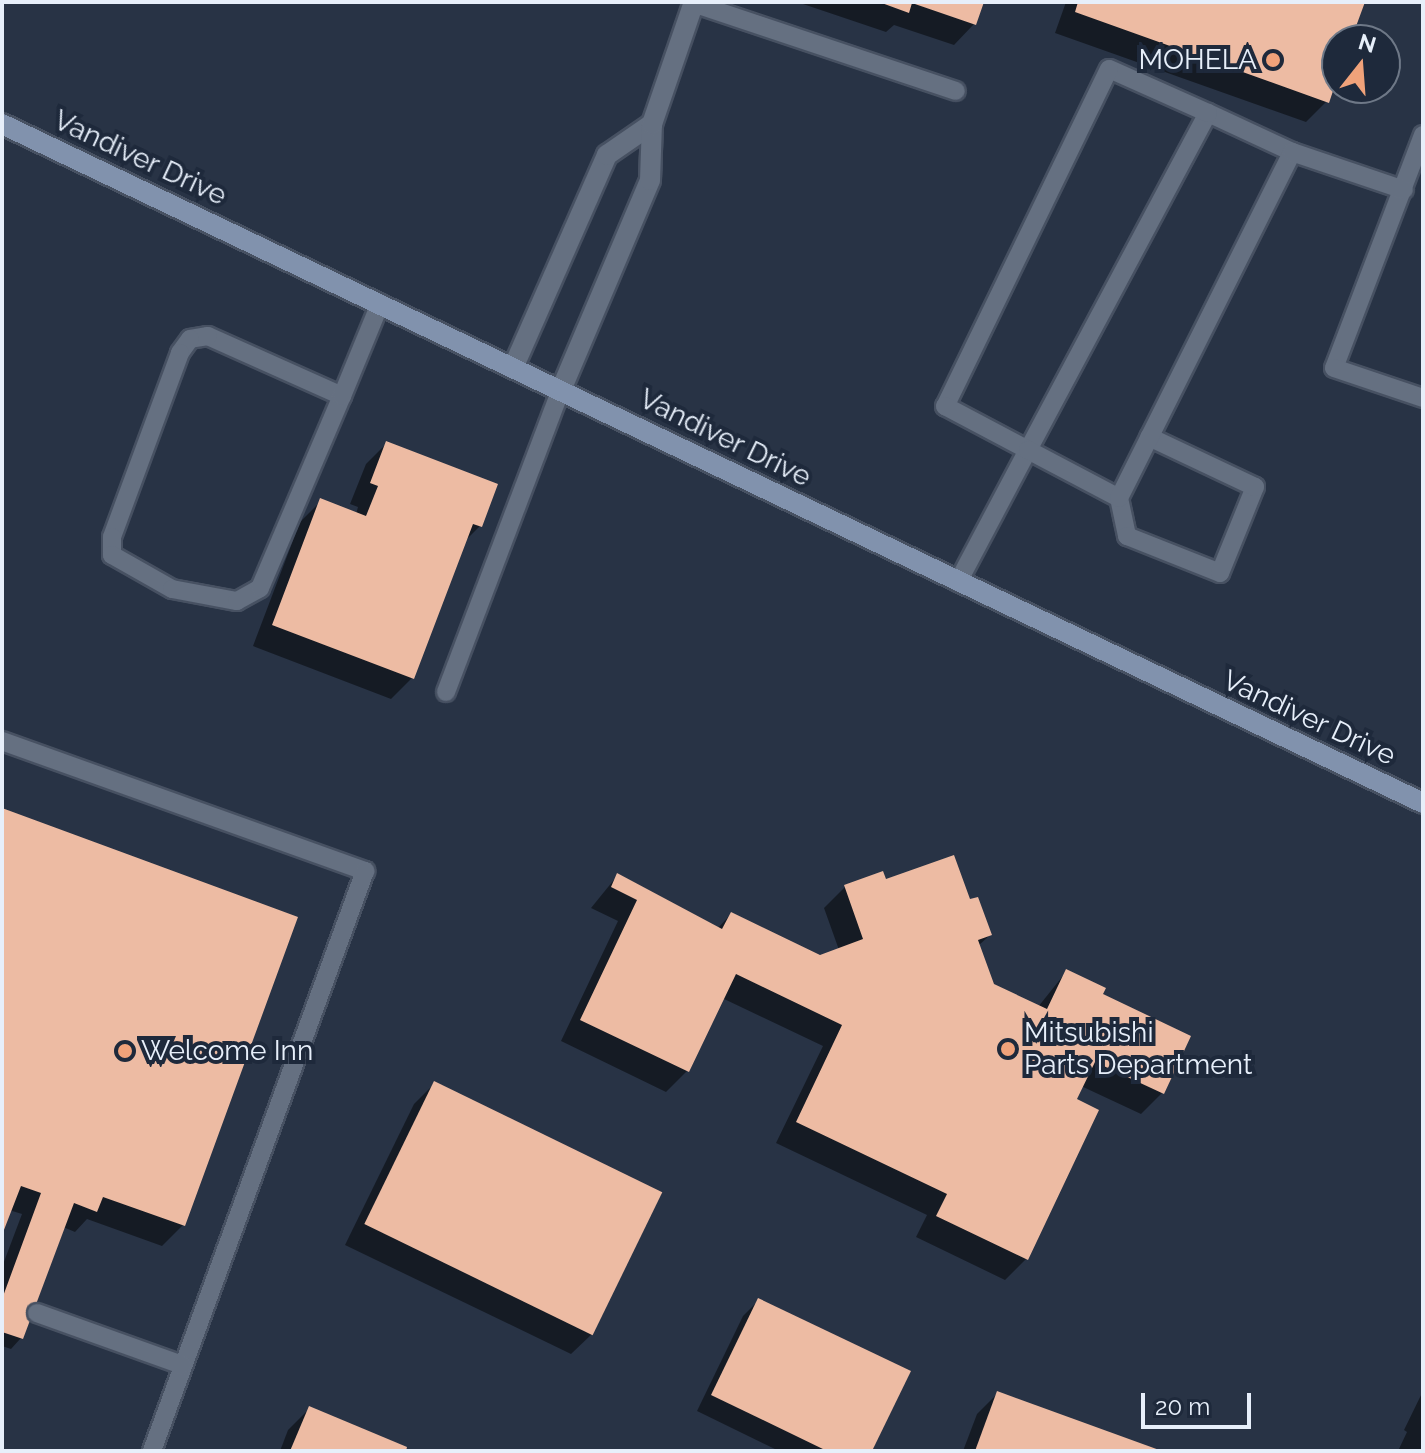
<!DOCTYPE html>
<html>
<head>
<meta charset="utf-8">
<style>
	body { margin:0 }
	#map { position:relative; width:1425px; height:1453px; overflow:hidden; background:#283345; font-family:Raleway,sans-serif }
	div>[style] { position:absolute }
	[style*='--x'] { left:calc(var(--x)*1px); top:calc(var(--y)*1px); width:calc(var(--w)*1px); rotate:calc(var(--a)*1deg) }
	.shadow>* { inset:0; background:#0007 }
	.building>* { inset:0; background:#edbba3; transform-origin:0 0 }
	.roads { filter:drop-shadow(2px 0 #475162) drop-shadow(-2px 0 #475162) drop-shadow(0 2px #475162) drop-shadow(0 -2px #475162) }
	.service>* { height:18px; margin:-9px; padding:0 9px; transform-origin:9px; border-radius:9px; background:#657081 }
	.minor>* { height:20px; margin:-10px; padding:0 10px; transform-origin:10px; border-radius:10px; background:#657081 }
	.secondary>* { height:20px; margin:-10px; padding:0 10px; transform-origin:10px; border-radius:10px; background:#8192ad }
	.dots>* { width:22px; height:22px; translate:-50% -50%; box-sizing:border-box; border:4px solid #1e293b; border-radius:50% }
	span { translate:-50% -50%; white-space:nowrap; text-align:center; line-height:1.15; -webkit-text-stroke:8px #1e293b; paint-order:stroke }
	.poi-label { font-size:28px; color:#e7effa }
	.right { translate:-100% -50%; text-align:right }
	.left { translate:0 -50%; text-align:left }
	.street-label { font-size:28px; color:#e7effa }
	.frame { position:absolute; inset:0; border:4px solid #e7effa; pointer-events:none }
	.north { position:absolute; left:1321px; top:24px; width:80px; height:80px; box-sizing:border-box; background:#1e293b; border:2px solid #6e7887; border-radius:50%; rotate:17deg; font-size:22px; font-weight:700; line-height:32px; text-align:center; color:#e7effa }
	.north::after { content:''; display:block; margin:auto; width:28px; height:36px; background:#f0a27a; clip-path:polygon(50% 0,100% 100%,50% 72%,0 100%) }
	.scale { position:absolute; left:1141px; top:1393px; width:110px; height:36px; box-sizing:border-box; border:4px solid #e7effa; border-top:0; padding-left:10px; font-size:24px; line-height:28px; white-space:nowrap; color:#e7effa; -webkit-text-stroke:6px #1e293b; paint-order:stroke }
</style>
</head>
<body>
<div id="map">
	<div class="shadow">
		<div style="clip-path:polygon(797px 2px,982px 2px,974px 24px,954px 45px,894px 25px,886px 32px)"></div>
		<div style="clip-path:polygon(1066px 2px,1362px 2px,1349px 40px,1337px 40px,1337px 73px,1327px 101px,1306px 122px,1055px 33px)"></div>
		<div style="clip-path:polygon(387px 443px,480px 526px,463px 543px,412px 678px,391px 699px,253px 646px,300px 522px,321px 501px,356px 514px,358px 507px,350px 504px,366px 464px)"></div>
		<div style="clip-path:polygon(2px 810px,296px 918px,183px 1225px,162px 1246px,87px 1219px,75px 1232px,63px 1227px,21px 1338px,11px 1349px,2px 1346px,2px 1267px,22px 1214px,9px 1210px,2px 1230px)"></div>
		<div style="clip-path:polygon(617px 876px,717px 929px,731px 914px,820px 957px,839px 950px,824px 908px,845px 887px,885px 882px,968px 901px,990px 935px,978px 946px,992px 986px,1038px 1007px,1066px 972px,1100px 995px,1189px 1037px,1162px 1093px,1141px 1114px,1081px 1086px,1026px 1259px,1005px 1280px,916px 1237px,927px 1215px,776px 1143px,823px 1046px,722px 998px,687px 1071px,666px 1092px,561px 1041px,618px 921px,591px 908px)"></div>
		<div style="clip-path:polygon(435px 1083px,592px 1334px,571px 1354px,345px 1245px,414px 1104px)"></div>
		<div style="clip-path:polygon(759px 1300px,870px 1451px,779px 1451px,697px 1411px,743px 1316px)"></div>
		<div style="clip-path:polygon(1423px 1391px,1423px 1451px,1398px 1451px,1407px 1432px,1404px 1430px)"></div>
		<div style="clip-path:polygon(998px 1393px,1157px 1451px,963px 1451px,977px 1414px)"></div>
		<div style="clip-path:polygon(309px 1409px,403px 1451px,280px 1451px,288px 1430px)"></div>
	</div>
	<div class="building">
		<div style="clip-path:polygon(879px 2px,984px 2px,976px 25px,912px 3px,909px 13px)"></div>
		<div style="clip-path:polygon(1078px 2px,1365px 2px,1351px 40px,1337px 40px,1337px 79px,1329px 103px,1075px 12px)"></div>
		<div style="clip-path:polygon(386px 441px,498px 484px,482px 527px,473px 524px,414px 679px,272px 625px,320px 498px,366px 516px,378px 486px,370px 483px)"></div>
		<div style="clip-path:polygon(2px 808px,298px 917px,185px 1226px,103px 1197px,97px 1212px,74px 1203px,23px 1339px,2px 1332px,2px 1299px,41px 1193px,21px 1186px,2px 1235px)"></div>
		<div style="clip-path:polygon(954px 855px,970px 899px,978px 897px,992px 935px,978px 940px,994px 984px,1047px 1009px,1066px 969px,1106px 988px,1103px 994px,1191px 1036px,1164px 1094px,1095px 1062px,1077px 1099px,1099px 1110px,1028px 1260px,936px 1216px,947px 1194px,796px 1122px,842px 1025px,736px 974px,689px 1072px,580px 1020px,637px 900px,611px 887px,617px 873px,722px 929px,731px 912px,820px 955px,863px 939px,844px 885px,883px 871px,886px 879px)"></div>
		<div style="left:434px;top:1081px;width:254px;height:159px;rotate:26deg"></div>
		<div style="clip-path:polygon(758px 1298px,911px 1371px,872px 1451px,827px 1451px,711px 1395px)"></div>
		<div style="clip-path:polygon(997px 1391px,1162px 1451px,975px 1451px)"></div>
		<div style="clip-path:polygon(309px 1406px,407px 1447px,406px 1451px,290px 1451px)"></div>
	</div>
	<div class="roads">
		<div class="service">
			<div style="--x:693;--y:3;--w:277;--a:18.5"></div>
			<div style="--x:1208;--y:113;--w:93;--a:24.9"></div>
			<div style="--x:1423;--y:135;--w:249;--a:110.9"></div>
			<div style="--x:1334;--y:368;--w:94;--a:18.6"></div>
			<div style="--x:342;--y:396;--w:147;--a:-155.9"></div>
			<div style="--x:208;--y:336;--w:18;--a:171"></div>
			<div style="--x:190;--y:339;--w:17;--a:126"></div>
			<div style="--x:180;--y:353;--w:196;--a:110.3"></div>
			<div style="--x:112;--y:537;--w:18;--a:90"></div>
			<div style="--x:112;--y:555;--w:69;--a:29.5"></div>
			<div style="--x:172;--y:589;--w:66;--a:10.5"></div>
			<div style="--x:237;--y:601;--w:26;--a:-29"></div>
			<div style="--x:260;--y:588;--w:209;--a:-66.9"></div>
			<div style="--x:342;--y:396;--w:100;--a:-67.6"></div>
			<div style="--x:1119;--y:498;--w:39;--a:78"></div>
			<div style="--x:1127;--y:536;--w:100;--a:21.7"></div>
			<div style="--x:1220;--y:573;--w:93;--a:-67.9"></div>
			<div style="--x:1255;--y:487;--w:117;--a:-154.7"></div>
			<div style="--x:958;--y:582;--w:149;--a:-62.1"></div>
			<div style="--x:1028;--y:450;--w:382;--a:-61.9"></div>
			<div style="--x:1208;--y:113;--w:108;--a:-156"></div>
			<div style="--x:1109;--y:69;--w:375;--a:115.9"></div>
			<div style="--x:945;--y:406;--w:94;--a:27.9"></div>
			<div style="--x:1028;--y:450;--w:103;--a:27.8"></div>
			<div style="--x:1119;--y:498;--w:387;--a:-63.4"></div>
			<div style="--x:1292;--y:152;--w:118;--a:18.7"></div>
			<div style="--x:446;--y:692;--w:323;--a:-69.2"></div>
			<div style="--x:2;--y:741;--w:386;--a:19.7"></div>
			<div style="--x:365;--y:871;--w:618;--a:110.17"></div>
			<div style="--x:37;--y:1313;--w:154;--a:19.7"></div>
		</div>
		<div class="minor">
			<div style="--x:513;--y:368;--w:233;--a:-66.2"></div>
			<div style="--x:607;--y:155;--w:55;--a:-34.6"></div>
			<div style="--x:561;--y:390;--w:228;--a:-67"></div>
			<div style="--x:650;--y:180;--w:56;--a:-88"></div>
			<div style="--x:652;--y:124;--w:129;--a:-71"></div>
		</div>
		<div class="secondary">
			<div style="--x:2;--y:124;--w:1575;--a:25.54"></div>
		</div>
	</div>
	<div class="dots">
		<div style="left:1273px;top:60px;background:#f0a27a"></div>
		<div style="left:1008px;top:1049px;background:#f0a27a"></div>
		<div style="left:125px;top:1051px;background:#f0a27a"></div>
	</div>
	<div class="poi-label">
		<span class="right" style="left:1257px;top:60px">MOHELA</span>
		<span class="left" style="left:1024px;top:1049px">Mitsubishi<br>Parts Department</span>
		<span class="left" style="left:141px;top:1051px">Welcome Inn</span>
	</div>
	<div class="street-label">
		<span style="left:140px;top:158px;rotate:25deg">Vandiver Drive</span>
		<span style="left:725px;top:438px;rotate:26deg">Vandiver Drive</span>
		<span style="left:1309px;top:718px;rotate:25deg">Vandiver Drive</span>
	</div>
	<div class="frame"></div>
	<div class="north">N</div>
	<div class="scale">20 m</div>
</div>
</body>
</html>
